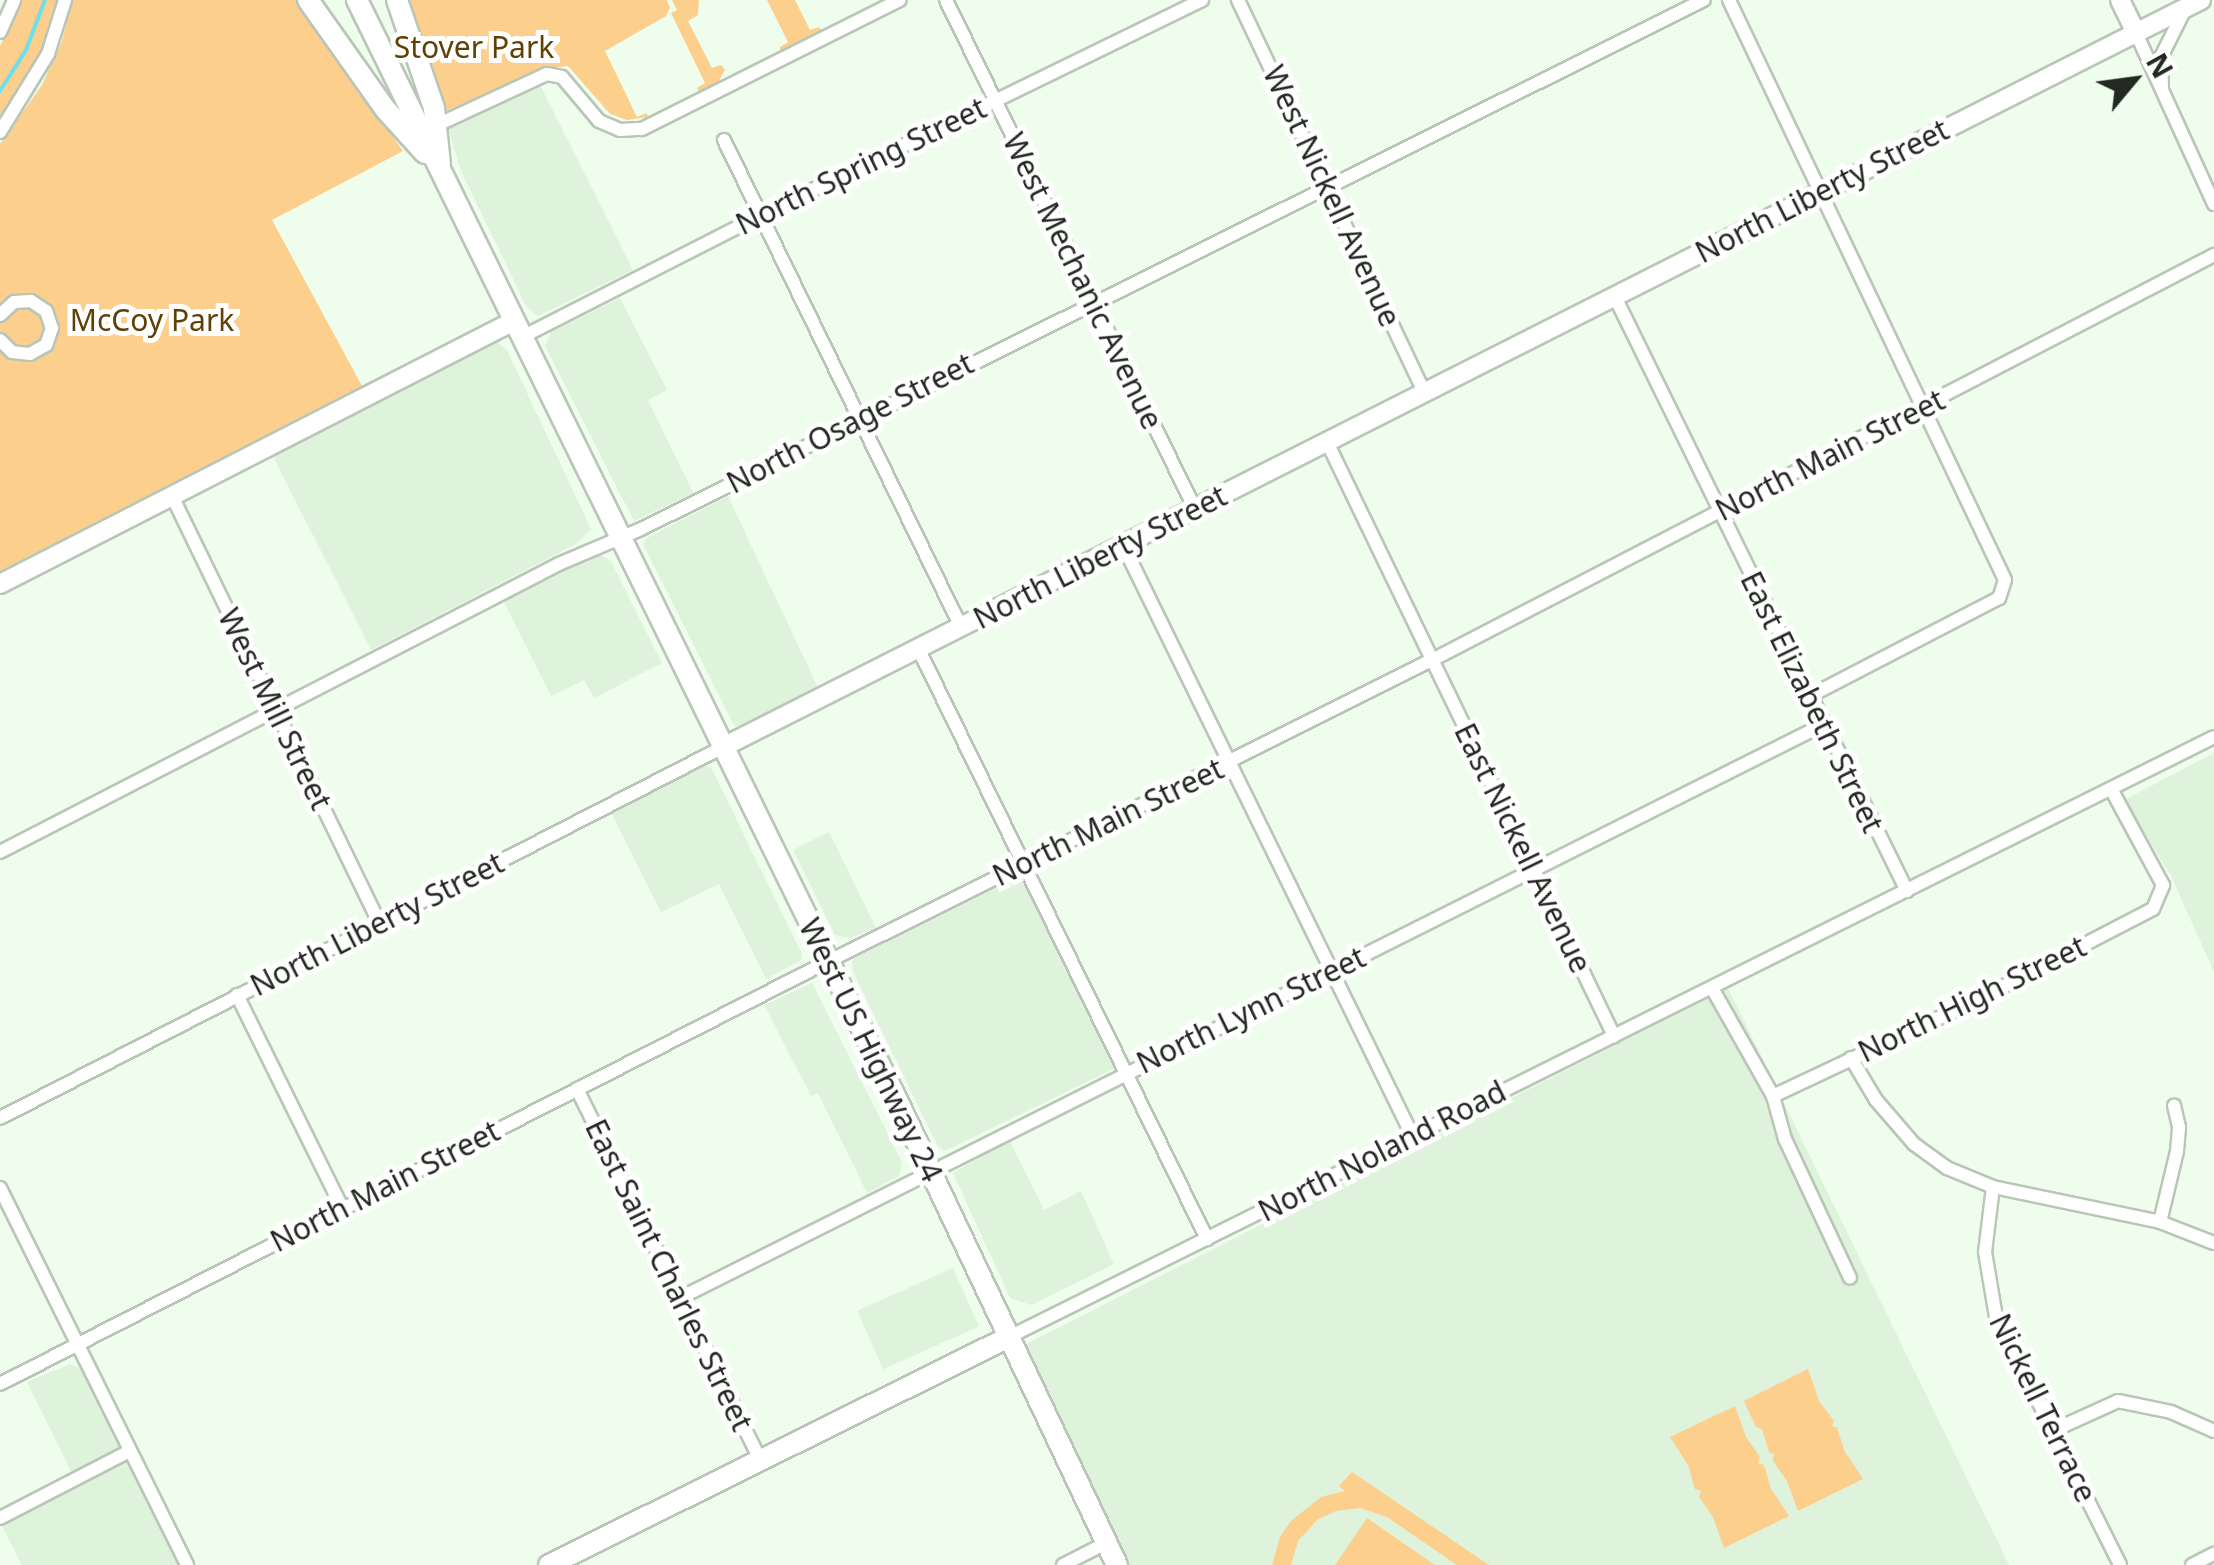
<!DOCTYPE html>
<html>
<head>
<meta charset="utf-8">
<style>
	body { margin:0 }
	#map { position:relative; width:2214px; height:1565px; overflow:hidden; background:#effded; font-family:"Noto Sans",sans-serif }
	div>[style] { position:absolute }
	[style*='--x'] { left:calc(var(--x)*1px); top:calc(var(--y)*1px); width:calc(var(--w)*1px); rotate:calc(var(--a)*1deg) }
	.built>* { inset:0; background:#dff2dc; transform-origin:0 0 }
	.green>* { inset:0; background:#fccf8c }
	.stream>* { height:4px; margin:-2px; padding:0 2px; transform-origin:2px; border-radius:2px; background:#6fdfeb }
	.roads { filter:drop-shadow(2px 0 #b9c6b7) drop-shadow(-2px 0 #b9c6b7) drop-shadow(0 2px #b9c6b7) drop-shadow(0 -2px #b9c6b7) }
	.street>* { height:12px; margin:-6px; padding:0 6px; transform-origin:6px; border-radius:6px; background:#fff }
	.secondary>* { height:18px; margin:-9px; padding:0 9px; transform-origin:9px; border-radius:9px; background:#fff }
	.primary>* { height:20px; margin:-10px; padding:0 10px; transform-origin:10px; border-radius:10px; background:#fff }
	span { translate:-50% -50%; white-space:nowrap; text-align:center; line-height:1.15; -webkit-text-stroke:10px #fff; paint-order:stroke }
	.park-label { font-size:30px; color:#5f4106 }
	.street-label { font-size:30px; color:#232822 }
	.north { position:absolute; left:2084px; top:30px; width:100px; height:100px; -webkit-text-stroke:8px #fff; paint-order:stroke; rotate:61deg; font-size:28px; font-weight:700; line-height:40px; text-align:center; color:#232822 }
	.north::after { content:''; display:block; margin:auto; width:35px; height:45px; background:#232822; clip-path:polygon(50% 0,100% 100%,50% 72%,0 100%) }
</style>
</head>
<body>
<div id="map">
	<div class="built">
		<div style="clip-path:polygon(540px 85px,633px 270px,538px 316px,526px 306px,461px 171px,448px 129px)"></div>
		<div style="clip-path:polygon(620px 298px,667px 390px,648px 400px,693px 493px,634px 521px,545px 346px,551px 332px)"></div>
		<div style="clip-path:polygon(497px 342px,507px 350px,591px 529px,576px 544px,371px 650px,273px 456px)"></div>
		<div style="clip-path:polygon(728px 496px,819px 690px,740px 727px,734px 725px,643px 544px,647px 538px)"></div>
		<div style="clip-path:polygon(599px 554px,611px 561px,662px 663px,594px 698px,584px 680px,551px 696px,504px 602px)"></div>
		<div style="clip-path:polygon(2214px 753px,2214px 972px,2171px 876px,2124px 800px)"></div>
		<div style="clip-path:polygon(704px 765px,711px 767px,802px 954px,801px 960px,766px 979px,719px 884px,661px 912px,611px 812px)"></div>
		<div style="clip-path:polygon(829px 832px,876px 928px,851px 938px,835px 935px,793px 850px)"></div>
		<div style="clip-path:polygon(1022px 872px,1114px 1061px,1113px 1069px,945px 1151px,938px 1147px,853px 972px,852px 962px,856px 955px)"></div>
		<div style="clip-path:polygon(812px 983px,902px 1162px,899px 1176px,867px 1193px,818px 1093px,811px 1096px,764px 1005px)"></div>
		<div style="clip-path:polygon(1728px 988px,2009px 1565px,1129px 1565px,1024px 1345px)"></div>
		<div style="clip-path:polygon(1009px 1140px,1044px 1210px,1081px 1191px,1114px 1264px,1031px 1305px,1010px 1298px,953px 1173px)"></div>
		<div style="left:953px;top:1268px;width:64px;height:105px;rotate:66deg"></div>
		<div style="clip-path:polygon(70px 1364px,81px 1369px,178px 1565px,22px 1565px,0 1522px,0 1511px,72px 1473px,27px 1382px)"></div>
	</div>
	<div class="green">
		<div style="clip-path:polygon(21px 0,57px 0,37px 65px,0 123px,0 46px)"></div>
		<div style="clip-path:polygon(72px 0,297px 0,403px 151px,272px 220px,362px 386px,0 571px,0 144px,42px 85px,62px 41px)"></div>
		<div style="clip-path:polygon(409px 0,667px 0,670px 8px,666px 16px,605px 51px,637px 117px,646px 113px,649px 117px,627px 120px,610px 114px,568px 66px,545px 69px,443px 112px)"></div>
		<div style="clip-path:polygon(672px 0,699px 0,698px 15px,688px 21px,712px 68px,721px 65px,725px 70px,716px 86px,700px 94px,697px 88px,705px 83px,671px 13px,677px 10px)"></div>
		<div style="clip-path:polygon(767px 0,795px 0,810px 30px,819px 27px,822px 31px,780px 52px,780px 47px,788px 42px)"></div>
		<div style="clip-path:polygon(1808px 1369px,1819px 1401px,1834px 1421px,1832px 1426px,1837px 1428px,1845px 1452px,1863px 1479px,1798px 1511px,1787px 1481px,1773px 1461px,1774px 1454px,1769px 1452px,1762px 1429px,1756px 1427px,1744px 1401px)"></div>
		<div style="clip-path:polygon(1735px 1406px,1746px 1437px,1760px 1457px,1758px 1463px,1764px 1465px,1771px 1489px,1789px 1516px,1724px 1548px,1713px 1517px,1699px 1497px,1701px 1491px,1695px 1489px,1688px 1465px,1670px 1437px)"></div>
		<div style="clip-path:polygon(1352px 1472px,1489px 1565px,1457px 1565px,1387px 1517px,1360px 1508px,1336px 1511px,1317px 1520px,1298px 1541px,1291px 1565px,1272px 1565px,1280px 1537px,1291px 1521px,1321px 1497px,1345px 1491px,1339px 1486px)"></div>
		<div style="clip-path:polygon(1367px 1518px,1435px 1565px,1335px 1565px)"></div>
	</div>
	<div class="stream">
		<div style="--x:0;--y:91;--w:49;--a:-57.6"></div>
		<div style="--x:26;--y:50;--w:53;--a:-69.2"></div>
	</div>
	<div class="roads">
		<div class="street">
			<div style="--x:946;--y:0;--w:567;--a:63.93"></div>
			<div style="--x:1238;--y:0;--w:435;--a:64.6"></div>
			<div style="--x:1729;--y:0;--w:642;--a:64.55"></div>
			<div style="--x:2005;--y:580;--w:19;--a:108"></div>
			<div style="--x:1999;--y:598;--w:213;--a:152.6"></div>
			<div style="--x:0;--y:32;--w:35;--a:-66"></div>
			<div style="--x:2136;--y:33;--w:188;--a:65.5"></div>
			<div style="--x:2162;--y:88;--w:31;--a:-92"></div>
			<div style="--x:2161;--y:57;--w:54;--a:-63.4"></div>
			<div style="--x:437;--y:125;--w:121;--a:-24.9"></div>
			<div style="--x:547;--y:74;--w:15;--a:11"></div>
			<div style="--x:562;--y:77;--w:57;--a:49.9"></div>
			<div style="--x:599;--y:121;--w:23;--a:23"></div>
			<div style="--x:620;--y:130;--w:22;--a:-3"></div>
			<div style="--x:642;--y:129;--w:288;--a:-26.6"></div>
			<div style="--x:0;--y:132;--w:92;--a:-58.4"></div>
			<div style="--x:48;--y:54;--w:57;--a:-72.5"></div>
			<div style="--x:724;--y:140;--w:542;--a:64.05"></div>
			<div style="--x:1615;--y:297;--w:662;--a:63.82"></div>
			<div style="--x:0;--y:315;--w:19;--a:-43"></div>
			<div style="--x:14;--y:302;--w:17;--a:-3"></div>
			<div style="--x:31;--y:301;--w:18;--a:34"></div>
			<div style="--x:46;--y:311;--w:18;--a:71"></div>
			<div style="--x:52;--y:328;--w:18;--a:109"></div>
			<div style="--x:46;--y:345;--w:18;--a:151"></div>
			<div style="--x:30;--y:354;--w:18;--a:-174"></div>
			<div style="--x:12;--y:352;--w:17;--a:-135"></div>
			<div style="--x:522;--y:337;--w:266;--a:-27"></div>
			<div style="--x:759;--y:216;--w:493;--a:-26"></div>
			<div style="--x:1327;--y:442;--w:660;--a:64.21"></div>
			<div style="--x:172;--y:496;--w:474;--a:64.1"></div>
			<div style="--x:1123;--y:545;--w:657;--a:63.9"></div>
			<div style="--x:918;--y:648;--w:658;--a:63.94"></div>
			<div style="--x:0;--y:852;--w:629;--a:-27.26"></div>
			<div style="--x:559;--y:564;--w:89;--a:-23.1"></div>
			<div style="--x:641;--y:529;--w:1187;--a:-26.46"></div>
			<div style="--x:1712;--y:988;--w:124;--a:60.5"></div>
			<div style="--x:1773;--y:1096;--w:45;--a:74.4"></div>
			<div style="--x:1785;--y:1139;--w:153;--a:64.9"></div>
			<div style="--x:237;--y:995;--w:237;--a:63.7"></div>
			<div style="--x:1851;--y:1058;--w:49;--a:59.2"></div>
			<div style="--x:1876;--y:1100;--w:58;--a:49.2"></div>
			<div style="--x:1914;--y:1144;--w:41;--a:36"></div>
			<div style="--x:1947;--y:1168;--w:50;--a:22.4"></div>
			<div style="--x:1993;--y:1187;--w:171;--a:11.8"></div>
			<div style="--x:2160;--y:1222;--w:58;--a:21.3"></div>
			<div style="--x:577;--y:1089;--w:416;--a:63.7"></div>
			<div style="--x:1773;--y:1096;--w:232;--a:-25.2"></div>
			<div style="--x:1983;--y:997;--w:191;--a:-27.4"></div>
			<div style="--x:2153;--y:909;--w:26;--a:-67"></div>
			<div style="--x:2163;--y:885;--w:109;--a:-118.4"></div>
			<div style="--x:0;--y:1118;--w:813;--a:-27.16"></div>
			<div style="--x:1993;--y:1187;--w:65;--a:97"></div>
			<div style="--x:1985;--y:1252;--w:66;--a:80.4"></div>
			<div style="--x:1996;--y:1317;--w:277;--a:63.4"></div>
			<div style="--x:0;--y:1188;--w:421;--a:63.6"></div>
			<div style="--x:2160;--y:1222;--w:73;--a:-76.5"></div>
			<div style="--x:2177;--y:1151;--w:24;--a:-85"></div>
			<div style="--x:2179;--y:1127;--w:22;--a:-103"></div>
			<div style="--x:680;--y:1298;--w:1279;--a:-26.63"></div>
			<div style="--x:1007;--y:1338;--w:1348;--a:-26.47"></div>
			<div style="--x:0;--y:1384;--w:908;--a:-27.04"></div>
			<div style="--x:809;--y:971;--w:696;--a:-26.53"></div>
			<div style="--x:1432;--y:660;--w:881;--a:-27.38"></div>
			<div style="--x:2052;--y:1431;--w:72;--a:-24.4"></div>
			<div style="--x:2118;--y:1401;--w:54;--a:11.7"></div>
			<div style="--x:2171;--y:1412;--w:47;--a:23.8"></div>
			<div style="--x:0;--y:1518;--w:146;--a:-27.3"></div>
			<div style="--x:1063;--y:1565;--w:48;--a:-27.1"></div>
			<div style="--x:2192;--y:1565;--w:25;--a:-27"></div>
		</div>
		<div class="secondary">
			<div style="--x:2120;--y:0;--w:37;--a:64"></div>
			<div style="--x:0;--y:584;--w:577;--a:-27.1"></div>
			<div style="--x:723;--y:747;--w:1656;--a:-26.81"></div>
		</div>
		<div class="primary">
			<div style="--x:308;--y:0;--w:135;--a:54.7"></div>
			<div style="--x:386;--y:110;--w:58;--a:47.8"></div>
			<div style="--x:357;--y:0;--w:1219;--a:63.86"></div>
			<div style="--x:894;--y:1094;--w:521;--a:64.66"></div>
			<div style="--x:397;--y:0;--w:114;--a:71.1"></div>
			<div style="--x:434;--y:108;--w:56;--a:83.9"></div>
			<div style="--x:549;--y:1565;--w:511;--a:-26.36"></div>
		</div>
	</div>
	<div class="park-label">
		<span style="left:474px;top:47px">Stover Park</span>
		<span style="left:152px;top:320px">McCoy Park</span>
	</div>
	<div class="street-label">
		<span style="left:861px;top:166px;rotate:-26deg">North Spring Street</span>
		<span style="left:1822px;top:191px;rotate:-27deg">North Liberty Street</span>
		<span style="left:1332px;top:196px;rotate:65deg">West Nickell Avenue</span>
		<span style="left:1083px;top:281px;rotate:64deg">West Mechanic Avenue</span>
		<span style="left:850px;top:423px;rotate:-27deg">North Osage Street</span>
		<span style="left:1830px;top:455px;rotate:-27deg">North Main Street</span>
		<span style="left:1100px;top:557px;rotate:-27deg">North Liberty Street</span>
		<span style="left:1812px;top:702px;rotate:64deg">East Elizabeth Street</span>
		<span style="left:275px;top:709px;rotate:64deg">West Mill Street</span>
		<span style="left:1108px;top:822px;rotate:-26deg">North Main Street</span>
		<span style="left:1523px;top:848px;rotate:64deg">East Nickell Avenue</span>
		<span style="left:377px;top:924px;rotate:-27deg">North Liberty Street</span>
		<span style="left:1972px;top:999px;rotate:-26deg">North High Street</span>
		<span style="left:1251px;top:1010px;rotate:-26deg">North Lynn Street</span>
		<span style="left:871px;top:1050px;rotate:64deg">West US Highway 24</span>
		<span style="left:1382px;top:1151px;rotate:-27deg">North Noland Road</span>
		<span style="left:385px;top:1186px;rotate:-27deg">North Main Street</span>
		<span style="left:669px;top:1275px;rotate:64deg">East Saint Charles Street</span>
		<span style="left:2043px;top:1408px;rotate:64deg">Nickell Terrace</span>
	</div>
	<div class="north">N</div>
</div>
</body>
</html>
